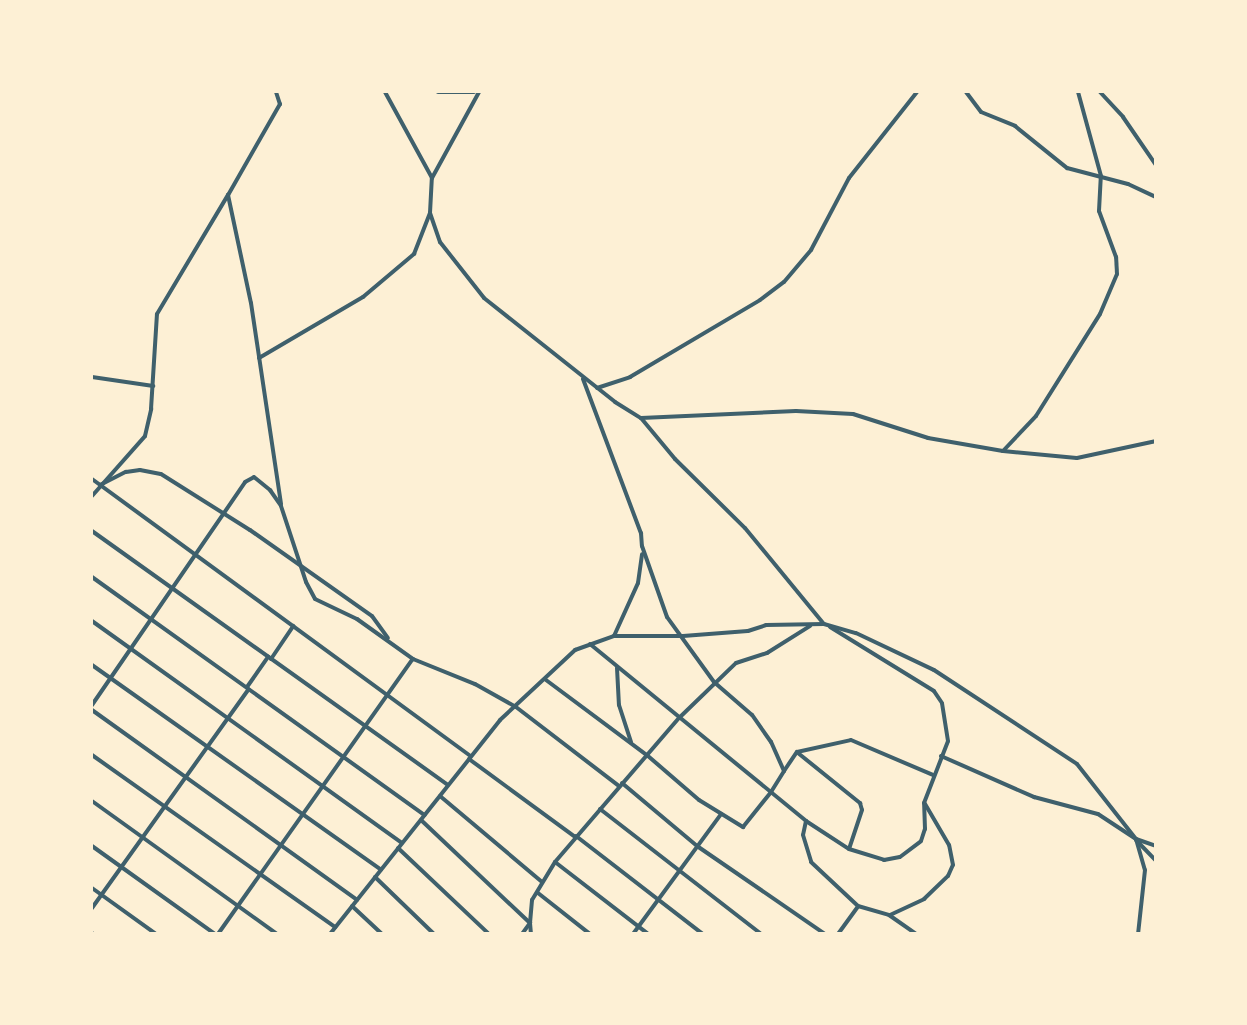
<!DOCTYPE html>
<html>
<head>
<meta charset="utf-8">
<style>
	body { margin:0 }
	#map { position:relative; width:1247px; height:1025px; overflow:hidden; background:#fdf0d5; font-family:Signika,sans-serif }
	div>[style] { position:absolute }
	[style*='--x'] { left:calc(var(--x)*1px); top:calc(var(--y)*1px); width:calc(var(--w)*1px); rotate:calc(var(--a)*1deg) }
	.minor>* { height:4px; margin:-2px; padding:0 2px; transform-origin:2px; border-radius:2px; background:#3f606c }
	span { translate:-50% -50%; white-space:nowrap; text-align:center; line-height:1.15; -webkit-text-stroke:4.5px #fdf0d5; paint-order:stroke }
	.frame { position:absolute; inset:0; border:93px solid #fdf0d5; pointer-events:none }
</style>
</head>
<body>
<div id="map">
	<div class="minor">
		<div style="--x:276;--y:92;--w:13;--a:72"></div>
		<div style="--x:280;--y:104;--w:105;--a:119.7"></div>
		<div style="--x:228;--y:195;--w:110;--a:78"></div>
		<div style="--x:251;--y:303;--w:203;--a:81.5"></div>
		<div style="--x:385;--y:92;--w:98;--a:61.3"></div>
		<div style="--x:438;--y:92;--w:36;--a:0"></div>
		<div style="--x:966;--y:92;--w:25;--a:53"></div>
		<div style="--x:981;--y:112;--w:37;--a:22"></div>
		<div style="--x:1015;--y:126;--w:67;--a:38.9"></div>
		<div style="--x:1067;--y:168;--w:63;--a:14.7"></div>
		<div style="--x:1128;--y:184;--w:31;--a:25"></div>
		<div style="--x:1100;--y:92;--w:34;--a:47"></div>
		<div style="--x:1123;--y:117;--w:58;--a:55.5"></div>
		<div style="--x:430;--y:213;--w:31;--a:71"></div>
		<div style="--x:440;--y:242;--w:71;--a:51.8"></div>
		<div style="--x:484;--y:298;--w:167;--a:38.4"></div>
		<div style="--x:615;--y:402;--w:31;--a:32"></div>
		<div style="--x:641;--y:418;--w:155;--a:-2.6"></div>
		<div style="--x:796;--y:411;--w:57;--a:3"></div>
		<div style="--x:853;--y:414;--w:79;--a:17.7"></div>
		<div style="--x:928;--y:438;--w:76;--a:9.8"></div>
		<div style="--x:1003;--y:451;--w:74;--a:5.4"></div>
		<div style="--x:1077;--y:458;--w:81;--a:-12.1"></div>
		<div style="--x:259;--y:358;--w:121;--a:-30.4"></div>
		<div style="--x:363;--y:297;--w:67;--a:-40.1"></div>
		<div style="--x:414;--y:254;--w:44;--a:-68.7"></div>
		<div style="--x:430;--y:213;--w:35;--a:-87"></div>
		<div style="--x:432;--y:178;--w:98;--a:-61.3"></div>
		<div style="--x:92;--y:377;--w:62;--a:8.4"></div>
		<div style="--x:583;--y:379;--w:165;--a:69.4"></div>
		<div style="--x:641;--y:533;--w:13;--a:86"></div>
		<div style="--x:597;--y:388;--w:35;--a:-18"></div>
		<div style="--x:630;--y:377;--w:151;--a:-30.6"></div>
		<div style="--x:760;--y:300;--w:30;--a:-37"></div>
		<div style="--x:784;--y:282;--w:42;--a:-49.8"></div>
		<div style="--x:811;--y:250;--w:81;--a:-62.2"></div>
		<div style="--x:849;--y:178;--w:110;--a:-51.7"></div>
		<div style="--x:641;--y:418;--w:53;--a:50.3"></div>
		<div style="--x:675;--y:459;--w:98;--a:44.6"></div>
		<div style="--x:745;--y:528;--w:123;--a:50.6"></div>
		<div style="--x:1003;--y:451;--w:48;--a:-46.7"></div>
		<div style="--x:1036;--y:416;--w:120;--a:-57.9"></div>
		<div style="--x:1100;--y:314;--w:43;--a:-67"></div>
		<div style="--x:1117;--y:274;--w:17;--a:-93"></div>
		<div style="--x:1116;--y:257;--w:49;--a:-110.3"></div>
		<div style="--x:1099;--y:211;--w:35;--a:-87"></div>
		<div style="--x:1101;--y:176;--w:87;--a:-105.3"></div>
		<div style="--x:92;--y:479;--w:469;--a:36.2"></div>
		<div style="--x:100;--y:485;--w:29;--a:-27"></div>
		<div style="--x:126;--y:472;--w:14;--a:-8"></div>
		<div style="--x:140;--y:470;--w:21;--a:11"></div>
		<div style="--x:161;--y:474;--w:105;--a:32.2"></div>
		<div style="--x:250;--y:530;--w:149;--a:35.2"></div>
		<div style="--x:372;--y:616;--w:27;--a:54"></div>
		<div style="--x:92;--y:496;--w:80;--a:-48.5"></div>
		<div style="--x:145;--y:436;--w:28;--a:-77"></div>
		<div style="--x:151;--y:409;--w:95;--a:-86.4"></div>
		<div style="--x:157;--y:314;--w:139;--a:-59.2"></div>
		<div style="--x:92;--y:531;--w:437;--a:35.5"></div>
		<div style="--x:92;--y:577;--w:409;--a:35.6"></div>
		<div style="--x:92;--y:621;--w:381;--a:35.6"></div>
		<div style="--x:614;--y:636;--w:58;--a:-65.6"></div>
		<div style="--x:638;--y:583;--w:29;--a:-82"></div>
		<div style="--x:590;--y:644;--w:279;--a:39.3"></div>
		<div style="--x:806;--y:821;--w:51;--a:33.1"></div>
		<div style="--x:849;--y:849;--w:37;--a:17"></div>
		<div style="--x:884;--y:860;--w:16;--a:-11"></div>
		<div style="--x:900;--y:857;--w:26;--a:-37"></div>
		<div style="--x:921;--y:841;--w:13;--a:-72"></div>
		<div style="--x:925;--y:829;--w:26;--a:-92"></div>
		<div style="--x:924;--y:803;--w:66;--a:-68.8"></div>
		<div style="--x:948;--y:741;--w:38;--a:-99"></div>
		<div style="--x:942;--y:703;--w:14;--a:-124"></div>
		<div style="--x:934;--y:691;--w:122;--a:-148.4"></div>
		<div style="--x:271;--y:659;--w:40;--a:-56"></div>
		<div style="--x:92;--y:665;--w:354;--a:35.3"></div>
		<div style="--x:617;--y:668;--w:37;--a:87"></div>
		<div style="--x:619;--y:705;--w:39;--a:72"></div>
		<div style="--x:546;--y:680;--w:127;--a:36.7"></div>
		<div style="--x:648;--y:756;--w:67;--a:40.8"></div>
		<div style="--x:699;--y:800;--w:52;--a:31.5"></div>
		<div style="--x:743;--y:827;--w:45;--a:-51.3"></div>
		<div style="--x:771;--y:792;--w:25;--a:-58"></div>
		<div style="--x:784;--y:771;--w:32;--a:-114"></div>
		<div style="--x:771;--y:742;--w:33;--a:-125"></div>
		<div style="--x:752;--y:715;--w:50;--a:-139"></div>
		<div style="--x:714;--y:682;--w:80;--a:-125.9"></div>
		<div style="--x:667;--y:617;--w:75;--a:-109.4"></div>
		<div style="--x:247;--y:687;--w:37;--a:-55"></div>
		<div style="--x:92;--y:705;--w:270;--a:-55.5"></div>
		<div style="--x:245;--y:482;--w:10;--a:-29"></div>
		<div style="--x:254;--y:477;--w:21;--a:39"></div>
		<div style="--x:270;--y:490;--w:19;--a:55"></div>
		<div style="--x:281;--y:506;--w:80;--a:71.8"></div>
		<div style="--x:306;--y:582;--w:19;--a:62"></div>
		<div style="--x:315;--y:599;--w:47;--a:25.5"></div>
		<div style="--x:357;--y:619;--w:69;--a:35.5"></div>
		<div style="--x:413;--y:659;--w:67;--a:22"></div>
		<div style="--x:475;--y:684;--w:47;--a:29.3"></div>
		<div style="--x:516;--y:707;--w:130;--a:37.5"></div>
		<div style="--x:92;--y:710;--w:326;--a:35.6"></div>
		<div style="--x:798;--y:753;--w:80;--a:38.9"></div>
		<div style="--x:860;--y:803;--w:7;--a:74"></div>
		<div style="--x:862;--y:810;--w:41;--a:108.4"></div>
		<div style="--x:92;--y:755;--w:298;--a:35.3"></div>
		<div style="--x:941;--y:756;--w:102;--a:23.8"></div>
		<div style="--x:1034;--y:797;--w:66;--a:14.9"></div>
		<div style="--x:1098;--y:814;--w:45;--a:33.3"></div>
		<div style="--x:1136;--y:839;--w:21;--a:19"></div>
		<div style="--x:469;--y:759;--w:132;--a:36.3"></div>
		<div style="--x:784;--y:771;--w:23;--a:-56"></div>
		<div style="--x:797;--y:752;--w:55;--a:-12.5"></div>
		<div style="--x:851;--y:740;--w:89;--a:23.1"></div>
		<div style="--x:622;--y:783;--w:98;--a:40"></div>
		<div style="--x:697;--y:846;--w:155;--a:34.5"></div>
		<div style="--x:440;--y:796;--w:133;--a:40.1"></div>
		<div style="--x:92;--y:801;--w:228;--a:35.7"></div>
		<div style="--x:600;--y:809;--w:204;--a:37.8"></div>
		<div style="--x:421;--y:820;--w:150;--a:43.4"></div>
		<div style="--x:530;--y:923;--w:11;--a:85"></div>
		<div style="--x:806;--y:821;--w:14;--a:102"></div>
		<div style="--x:803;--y:835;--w:28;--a:73"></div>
		<div style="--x:811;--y:862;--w:64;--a:43.1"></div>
		<div style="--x:858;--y:906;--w:32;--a:16"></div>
		<div style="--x:889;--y:915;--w:33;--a:35"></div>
		<div style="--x:576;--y:836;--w:160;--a:37.7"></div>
		<div style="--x:1136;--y:840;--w:29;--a:46"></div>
		<div style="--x:92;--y:846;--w:151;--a:35.6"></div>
		<div style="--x:398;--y:848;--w:125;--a:43.4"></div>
		<div style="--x:555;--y:862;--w:118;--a:37.7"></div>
		<div style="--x:375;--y:877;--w:82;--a:44"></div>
		<div style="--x:92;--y:888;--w:79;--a:35.7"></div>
		<div style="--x:538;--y:893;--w:66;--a:38.3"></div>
		<div style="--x:352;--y:906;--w:41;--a:43"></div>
		<div style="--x:92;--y:908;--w:269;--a:-54.4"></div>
		<div style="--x:890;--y:915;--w:38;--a:-25"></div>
		<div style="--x:924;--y:899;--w:33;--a:-44"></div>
		<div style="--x:948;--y:876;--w:12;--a:-66"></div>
		<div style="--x:953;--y:865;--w:20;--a:-101"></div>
		<div style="--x:949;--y:845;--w:48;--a:-120.3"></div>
		<div style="--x:92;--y:933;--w:1;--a:90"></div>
		<div style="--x:218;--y:934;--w:337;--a:-54.7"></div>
		<div style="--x:330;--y:934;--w:273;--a:-51.5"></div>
		<div style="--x:500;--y:720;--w:103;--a:-43"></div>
		<div style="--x:575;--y:650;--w:41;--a:-19.7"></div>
		<div style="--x:614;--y:636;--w:69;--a:0"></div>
		<div style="--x:683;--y:636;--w:65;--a:-4.4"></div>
		<div style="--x:748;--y:631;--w:19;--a:-18"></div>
		<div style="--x:766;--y:625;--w:58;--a:-1"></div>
		<div style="--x:824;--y:624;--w:33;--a:16"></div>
		<div style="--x:856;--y:633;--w:86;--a:25.4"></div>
		<div style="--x:934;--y:670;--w:171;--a:33.3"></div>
		<div style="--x:1077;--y:764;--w:95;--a:51.8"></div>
		<div style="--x:1136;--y:839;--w:32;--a:74"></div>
		<div style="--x:1145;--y:870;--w:64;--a:96.2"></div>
		<div style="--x:522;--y:934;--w:14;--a:-54"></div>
		<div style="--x:530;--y:923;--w:23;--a:-85"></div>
		<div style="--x:532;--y:900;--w:44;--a:-58.8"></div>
		<div style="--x:555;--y:862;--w:190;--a:-49.3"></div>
		<div style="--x:679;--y:718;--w:79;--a:-44"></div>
		<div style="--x:736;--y:663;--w:33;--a:-18"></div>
		<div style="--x:767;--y:653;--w:51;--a:-32.1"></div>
		<div style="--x:633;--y:934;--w:149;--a:-53.7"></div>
		<div style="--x:838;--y:934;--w:34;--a:-54"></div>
	</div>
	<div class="frame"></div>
</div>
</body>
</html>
